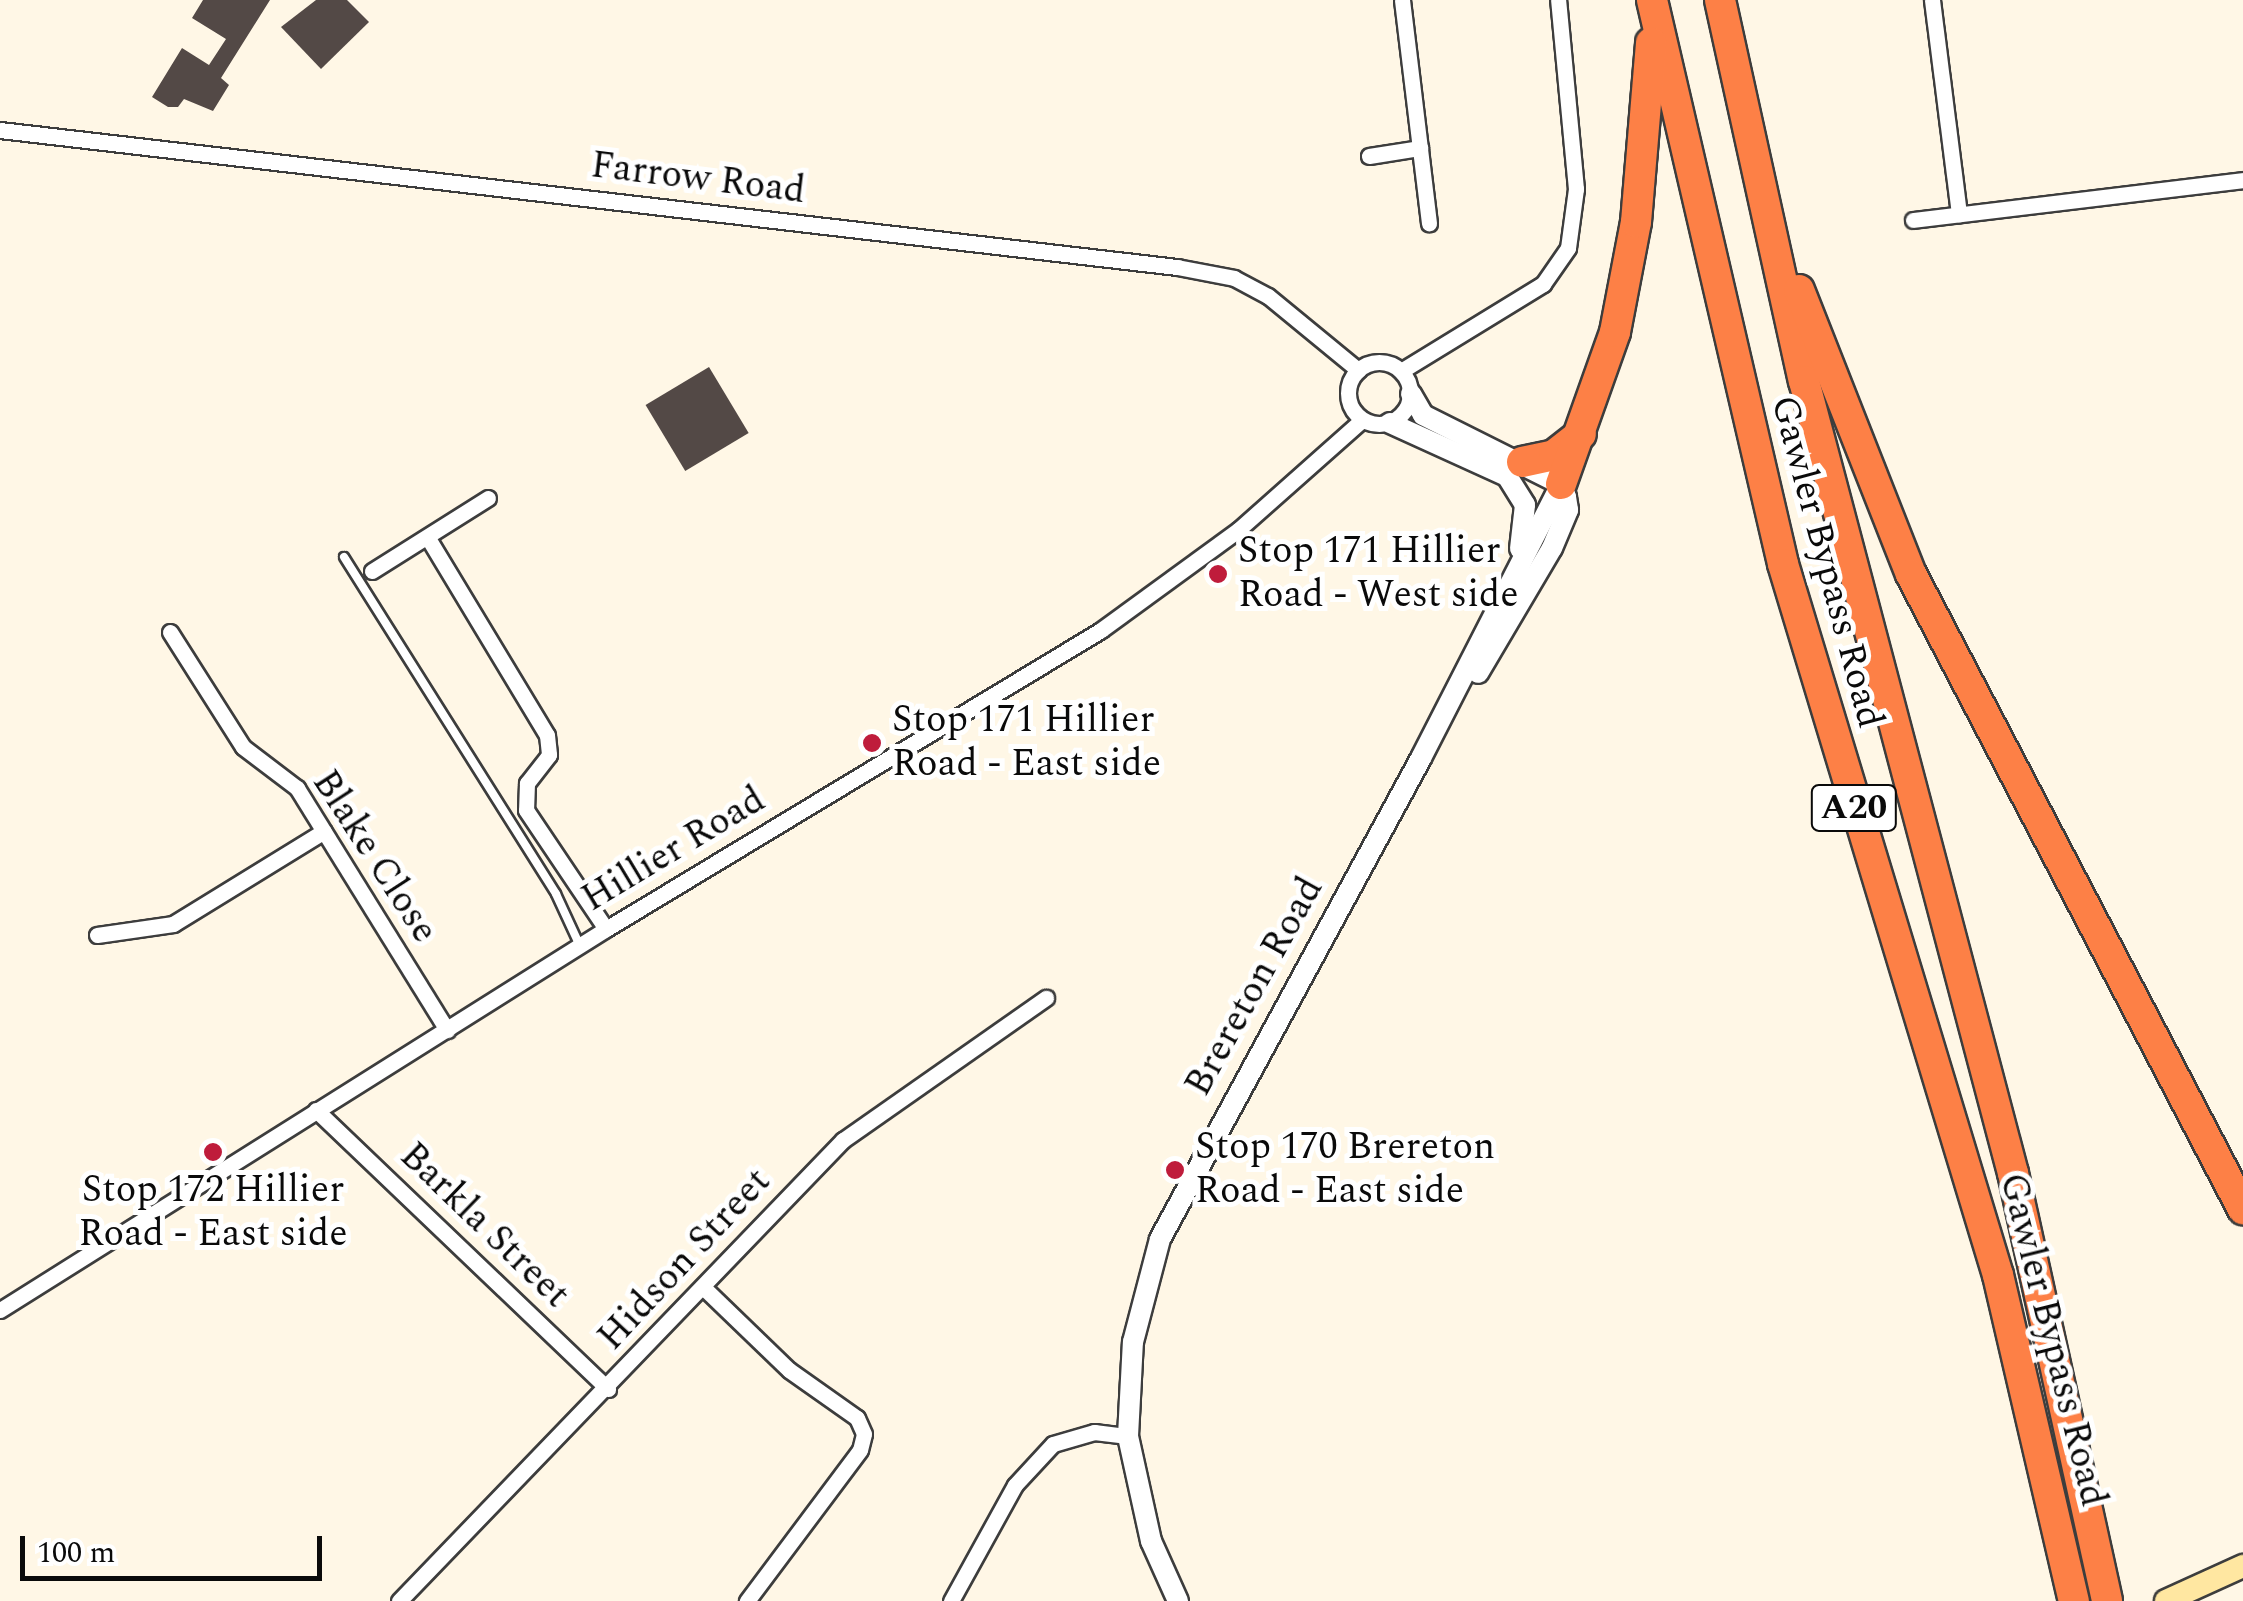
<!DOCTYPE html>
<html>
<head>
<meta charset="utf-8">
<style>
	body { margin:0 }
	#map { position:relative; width:2243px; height:1601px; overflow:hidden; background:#fff7e6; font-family:Spectral,serif }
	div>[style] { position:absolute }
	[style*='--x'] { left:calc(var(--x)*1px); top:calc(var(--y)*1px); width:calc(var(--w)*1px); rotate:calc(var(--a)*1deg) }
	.building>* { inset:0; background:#534946; transform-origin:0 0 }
	.roads { filter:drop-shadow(2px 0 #3d3d3d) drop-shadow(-2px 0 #3d3d3d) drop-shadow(0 2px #3d3d3d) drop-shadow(0 -2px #3d3d3d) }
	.service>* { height:8px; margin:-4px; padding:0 4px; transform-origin:4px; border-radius:4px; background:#fff }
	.minor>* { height:15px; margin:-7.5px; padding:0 7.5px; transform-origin:7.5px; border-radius:7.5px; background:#fff }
	.minor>.ring { margin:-7.5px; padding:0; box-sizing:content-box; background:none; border:15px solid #fff; border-radius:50% }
	.tertiary>* { height:20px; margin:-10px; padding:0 10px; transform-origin:10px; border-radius:10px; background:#fff }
	.secondary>* { height:22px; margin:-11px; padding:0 11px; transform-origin:11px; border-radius:11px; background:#ffe7a1 }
	.motorway>* { height:30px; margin:-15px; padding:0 15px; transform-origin:15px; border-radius:15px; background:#fd8046 }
	.dots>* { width:28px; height:28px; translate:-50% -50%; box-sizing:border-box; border:5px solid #fff; border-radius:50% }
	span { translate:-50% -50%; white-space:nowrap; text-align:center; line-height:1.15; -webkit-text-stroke:10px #fff; paint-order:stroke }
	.shield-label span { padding:2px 8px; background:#fff; border:2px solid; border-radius:8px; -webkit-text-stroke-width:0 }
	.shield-label { font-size:35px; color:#0a0a0a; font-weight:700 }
	.street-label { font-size:38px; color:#0a0a0a }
	.poi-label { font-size:38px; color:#0a0a0a }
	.left { translate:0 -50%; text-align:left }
	.scale { position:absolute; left:20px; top:1536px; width:302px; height:45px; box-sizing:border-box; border:5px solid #0a0a0a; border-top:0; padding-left:12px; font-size:30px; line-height:35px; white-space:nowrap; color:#0a0a0a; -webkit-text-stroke:8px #fff; paint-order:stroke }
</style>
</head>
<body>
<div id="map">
	<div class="building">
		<div style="clip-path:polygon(203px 0,270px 0,221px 78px,229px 85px,213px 111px,184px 99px,178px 107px,168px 107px,152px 97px,182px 48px,209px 65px,226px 39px,192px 18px)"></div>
		<div style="clip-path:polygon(316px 0,347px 0,369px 22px,321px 69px,281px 27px)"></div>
		<div style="left:709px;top:367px;width:77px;height:74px;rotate:59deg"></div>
	</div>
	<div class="roads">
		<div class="service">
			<div style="--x:344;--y:557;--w:398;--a:57.8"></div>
			<div style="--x:556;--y:894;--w:57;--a:65.2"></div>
		</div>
		<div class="minor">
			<div style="--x:1402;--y:0;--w:225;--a:83.1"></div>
			<div style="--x:1932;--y:0;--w:216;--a:82.8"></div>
			<div style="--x:0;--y:130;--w:1185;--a:6.64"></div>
			<div style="--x:1177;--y:267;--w:58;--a:10.9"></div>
			<div style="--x:1234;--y:278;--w:38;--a:28"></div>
			<div style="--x:1268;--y:296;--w:117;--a:39.4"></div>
			<div style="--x:1369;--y:156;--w:52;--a:-8.9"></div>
			<div style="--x:1913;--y:220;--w:332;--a:-6.9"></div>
			<div class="ring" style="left:1348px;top:362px;width:47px;height:47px"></div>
			<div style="--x:1401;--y:371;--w:167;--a:-31.5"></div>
			<div style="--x:1543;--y:284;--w:44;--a:-55.2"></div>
			<div style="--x:1568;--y:248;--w:60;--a:-82.3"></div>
			<div style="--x:1576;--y:189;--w:190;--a:-95.4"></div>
			<div style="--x:428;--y:538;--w:230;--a:58.9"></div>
			<div style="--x:547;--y:735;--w:20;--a:84"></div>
			<div style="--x:549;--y:755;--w:36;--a:128"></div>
			<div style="--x:527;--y:783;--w:27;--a:92"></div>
			<div style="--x:526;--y:810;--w:143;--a:56.1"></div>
			<div style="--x:372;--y:571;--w:137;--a:-32.2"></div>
			<div style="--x:170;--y:632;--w:136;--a:57.6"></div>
			<div style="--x:243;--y:747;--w:68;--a:37.2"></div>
			<div style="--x:297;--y:788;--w:285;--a:58.2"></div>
			<div style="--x:97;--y:935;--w:77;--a:-8.2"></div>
			<div style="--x:173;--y:924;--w:177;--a:-31.6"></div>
			<div style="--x:316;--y:1110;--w:404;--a:43.7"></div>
			<div style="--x:704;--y:1288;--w:118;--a:44"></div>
			<div style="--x:789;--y:1370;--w:83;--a:35.2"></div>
			<div style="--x:857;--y:1418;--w:17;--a:66"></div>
			<div style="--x:864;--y:1434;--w:16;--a:104"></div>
			<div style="--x:860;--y:1450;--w:189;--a:126.8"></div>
			<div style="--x:0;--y:1310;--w:716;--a:-32.16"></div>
			<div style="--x:606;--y:929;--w:578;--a:-31.13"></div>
			<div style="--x:1101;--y:630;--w:170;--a:-36.1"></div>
			<div style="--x:1238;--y:530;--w:166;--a:-41.6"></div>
			<div style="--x:399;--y:1601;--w:640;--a:-46.08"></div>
			<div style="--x:843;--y:1140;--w:248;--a:-35"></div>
			<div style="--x:951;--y:1601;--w:132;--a:-61.1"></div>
			<div style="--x:1015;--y:1485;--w:56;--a:-47.2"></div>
			<div style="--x:1053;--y:1444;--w:43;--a:-16.3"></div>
			<div style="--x:1094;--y:1432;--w:34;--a:7"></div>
		</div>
		<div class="tertiary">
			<div style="--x:1411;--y:394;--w:24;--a:60"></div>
			<div style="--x:1423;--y:415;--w:154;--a:26.6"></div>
			<div style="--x:1561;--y:484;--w:14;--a:69"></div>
			<div style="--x:1566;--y:497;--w:13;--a:81"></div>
			<div style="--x:1568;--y:510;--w:41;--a:112.8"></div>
			<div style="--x:1552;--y:548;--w:145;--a:120.6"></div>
			<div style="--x:1390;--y:423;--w:128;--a:24.4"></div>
			<div style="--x:1507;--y:476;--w:34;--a:58"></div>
			<div style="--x:1525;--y:505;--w:44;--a:96.5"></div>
			<div style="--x:1178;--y:1601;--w:66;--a:-114.2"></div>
			<div style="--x:1151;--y:1541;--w:107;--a:-102.4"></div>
			<div style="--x:1128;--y:1436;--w:94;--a:-87"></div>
			<div style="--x:1133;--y:1342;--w:106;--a:-75.3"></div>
			<div style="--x:1160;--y:1239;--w:547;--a:-61.51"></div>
			<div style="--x:1421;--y:758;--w:308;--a:-62.9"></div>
		</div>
		<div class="secondary">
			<div style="--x:2166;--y:1601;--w:85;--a:-24.4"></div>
		</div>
		<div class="motorway">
			<div style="--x:1652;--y:0;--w:579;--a:76.92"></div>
			<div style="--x:1783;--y:564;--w:743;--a:73.18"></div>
			<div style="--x:1998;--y:1275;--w:335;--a:76.9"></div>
			<div style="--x:1720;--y:0;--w:390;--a:77.6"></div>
			<div style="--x:1804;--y:381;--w:819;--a:75.22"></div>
			<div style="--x:2013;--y:1173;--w:438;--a:77.6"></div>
			<div style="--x:1799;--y:290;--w:305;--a:68.5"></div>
			<div style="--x:1911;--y:574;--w:717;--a:62.4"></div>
			<div style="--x:1522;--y:462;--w:33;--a:-12"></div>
			<div style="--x:1554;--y:455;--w:34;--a:-38"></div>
			<div style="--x:1561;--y:484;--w:161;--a:-70.4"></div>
			<div style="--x:1615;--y:332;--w:112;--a:-79.2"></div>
			<div style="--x:1636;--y:222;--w:180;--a:-85.2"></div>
		</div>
	</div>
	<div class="dots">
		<div style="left:1218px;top:574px;background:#bf1c3b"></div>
		<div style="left:872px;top:743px;background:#bf1c3b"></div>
		<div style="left:213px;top:1152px;background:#bf1c3b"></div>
		<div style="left:1175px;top:1170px;background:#bf1c3b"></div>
	</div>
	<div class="shield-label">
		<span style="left:1854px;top:808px">A20</span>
	</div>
	<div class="street-label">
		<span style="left:698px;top:179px;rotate:7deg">Farrow Road</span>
		<span style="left:1826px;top:562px;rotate:75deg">Gawler Bypass Road</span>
		<span style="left:674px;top:850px;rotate:-31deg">Hillier Road</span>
		<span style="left:374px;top:857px;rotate:57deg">Blake Close</span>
		<span style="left:1255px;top:987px;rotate:-61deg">Brereton Road</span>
		<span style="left:484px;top:1226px;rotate:44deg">Barkla Street</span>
		<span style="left:685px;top:1260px;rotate:-47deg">Hidson Street</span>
		<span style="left:2052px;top:1340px;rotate:76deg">Gawler Bypass Road</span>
	</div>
	<div class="poi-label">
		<span class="left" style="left:1238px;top:574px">Stop 171 Hillier<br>Road - West side</span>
		<span class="left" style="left:892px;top:743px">Stop 171 Hillier<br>Road - East side</span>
		<span class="left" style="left:1195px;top:1170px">Stop 170 Brereton<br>Road - East side</span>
		<span style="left:213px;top:1213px">Stop 172 Hillier<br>Road - East side</span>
	</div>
	<div class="scale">100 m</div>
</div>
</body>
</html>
